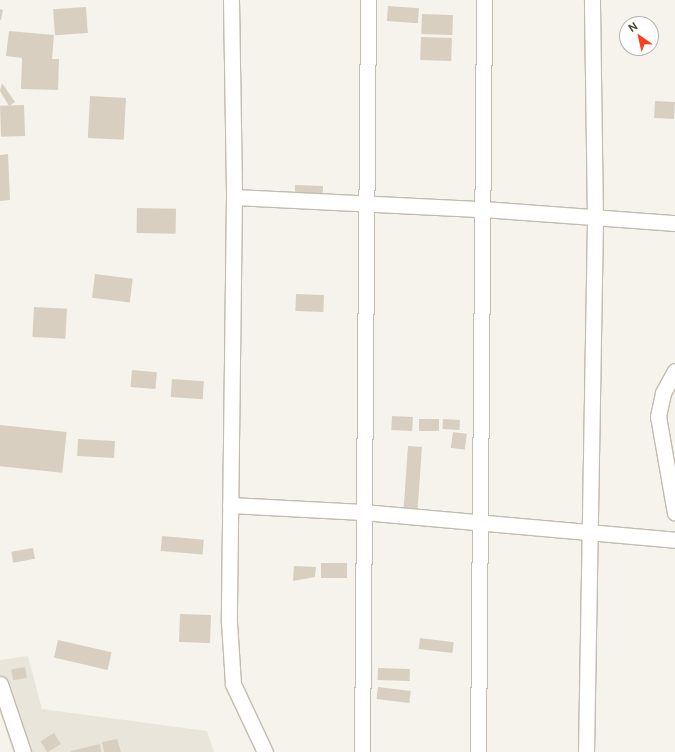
<!DOCTYPE html>
<html>
<head>
<meta charset="utf-8">
<style>
	body { margin:0 }
	#map { position:relative; width:675px; height:752px; overflow:hidden; background:#f6f3ec; font-family:"DM Sans",sans-serif }
	div>[style] { position:absolute }
	[style*='--x'] { left:calc(var(--x)*1px); top:calc(var(--y)*1px); width:calc(var(--w)*1px); rotate:calc(var(--a)*1deg) }
	.residential>* { inset:0; background:#eae5da }
	.building>* { inset:0; background:#d8cfc1; transform-origin:0 0 }
	.roads { filter:drop-shadow(1px 0 #c2bbae) drop-shadow(-1px 0 #c2bbae) drop-shadow(0 1px #c2bbae) drop-shadow(0 -1px #c2bbae) }
	.minor>* { height:15px; margin:-7.5px; padding:0 7.5px; transform-origin:7.5px; border-radius:7.5px; background:#fff }
	span { translate:-50% -50%; white-space:nowrap; text-align:center; line-height:1.15; -webkit-text-stroke:4px #fff; paint-order:stroke }
	.north { position:absolute; left:619px; top:16px; width:40px; height:40px; box-sizing:border-box; background:#fff; border:1px solid #b7b4b0; border-radius:50%; rotate:326deg; font-size:11px; font-weight:700; line-height:16px; text-align:center; color:#4b4439 }
	.north::after { content:''; display:block; margin:auto; width:14px; height:18px; background:#fc3f1d; clip-path:polygon(50% 0,100% 100%,50% 72%,0 100%) }
</style>
</head>
<body>
<div id="map">
	<div class="residential">
		<div style="clip-path:polygon(28px 656px,42px 709px,207px 731px,214px 752px,13px 752px,0 712px,0 660px)"></div>
	</div>
	<div class="building">
		<div style="left:388px;top:6px;width:31px;height:15px;rotate:4deg"></div>
		<div style="left:86px;top:7px;width:26px;height:33px;rotate:86deg"></div>
		<div style="clip-path:polygon(0 9px,3px 10px,1px 20px,0 20px)"></div>
		<div style="left:422px;top:14px;width:31px;height:20px;rotate:2deg"></div>
		<div style="clip-path:polygon(9px 31px,54px 35px,52px 59px,59px 59px,58px 90px,21px 89px,22px 58px,6px 56px)"></div>
		<div style="left:421px;top:37px;width:31px;height:23px;rotate:2deg"></div>
		<div style="clip-path:polygon(2px 83px,15px 102px,9px 106px,0 91px)"></div>
		<div style="left:90px;top:96px;width:36px;height:42px;rotate:3deg"></div>
		<div style="left:655px;top:101px;width:20px;height:17px;rotate:3deg"></div>
		<div style="left:24px;top:105px;width:31px;height:24px;rotate:88deg"></div>
		<div style="clip-path:polygon(8px 154px,10px 200px,0 201px,0 155px)"></div>
		<div style="left:295px;top:185px;width:28px;height:12px;rotate:2deg"></div>
		<div style="left:137px;top:208px;width:39px;height:25px;rotate:1deg"></div>
		<div style="left:95px;top:274px;width:38px;height:24px;rotate:7deg"></div>
		<div style="left:296px;top:294px;width:28px;height:17px;rotate:2deg"></div>
		<div style="left:34px;top:307px;width:33px;height:30px;rotate:3deg"></div>
		<div style="left:132px;top:370px;width:25px;height:17px;rotate:5deg"></div>
		<div style="left:172px;top:379px;width:32px;height:18px;rotate:4deg"></div>
		<div style="left:392px;top:416px;width:21px;height:14px;rotate:3deg"></div>
		<div style="left:419px;top:419px;width:20px;height:12px"></div>
		<div style="left:443px;top:419px;width:17px;height:10px;rotate:3deg"></div>
		<div style="left:0;top:425px;width:67px;height:41px;rotate:6deg"></div>
		<div style="left:453px;top:432px;width:14px;height:16px;rotate:8deg"></div>
		<div style="left:78px;top:439px;width:37px;height:17px;rotate:3deg"></div>
		<div style="left:408px;top:446px;width:14px;height:68px;rotate:4deg"></div>
		<div style="left:162px;top:536px;width:42px;height:15px;rotate:5deg"></div>
		<div style="left:33px;top:548px;width:11px;height:22px;rotate:80deg"></div>
		<div style="left:347px;top:563px;width:15px;height:26px;rotate:90deg"></div>
		<div style="clip-path:polygon(294px 566px,316px 567px,315px 577px,293px 581px)"></div>
		<div style="left:180px;top:614px;width:31px;height:28px;rotate:2deg"></div>
		<div style="left:420px;top:638px;width:34px;height:11px;rotate:7deg"></div>
		<div style="left:58px;top:640px;width:55px;height:18px;rotate:13deg"></div>
		<div style="left:25px;top:667px;width:11px;height:14px;rotate:80deg"></div>
		<div style="left:378px;top:668px;width:32px;height:12px;rotate:2deg"></div>
		<div style="left:378px;top:687px;width:33px;height:12px;rotate:7deg"></div>
		<div style="left:54px;top:733px;width:13px;height:16px;rotate:58deg"></div>
		<div style="clip-path:polygon(117px 739px,121px 752px,104px 752px,102px 742px)"></div>
		<div style="clip-path:polygon(100px 744px,101px 752px,71px 752px,71px 751px)"></div>
	</div>
	<div class="roads">
		<div class="minor">
			<div style="--x:231;--y:0;--w:197;--a:89.1"></div>
			<div style="--x:234;--y:197;--w:425;--a:90.7"></div>
			<div style="--x:229;--y:622;--w:62;--a:86.3"></div>
			<div style="--x:233;--y:684;--w:75;--a:64.8"></div>
			<div style="--x:234;--y:197;--w:249;--a:2.8"></div>
			<div style="--x:483;--y:209;--w:193;--a:4.2"></div>
			<div style="--x:675;--y:371;--w:25;--a:119"></div>
			<div style="--x:663;--y:393;--w:24;--a:102"></div>
			<div style="--x:658;--y:416;--w:98;--a:80.1"></div>
			<div style="--x:230;--y:505;--w:133;--a:3"></div>
			<div style="--x:363;--y:512;--w:313;--a:5.1"></div>
			<div style="--x:0;--y:684;--w:72;--a:71.3"></div>
			<div style="--x:362;--y:752;--w:752;--a:-89.54"></div>
			<div style="--x:478;--y:752;--w:752;--a:-89.54"></div>
			<div style="--x:586;--y:752;--w:533;--a:-89.03"></div>
			<div style="--x:595;--y:219;--w:219;--a:-90.8"></div>
		</div>
	</div>
	<div class="north">N</div>
</div>
</body>
</html>
